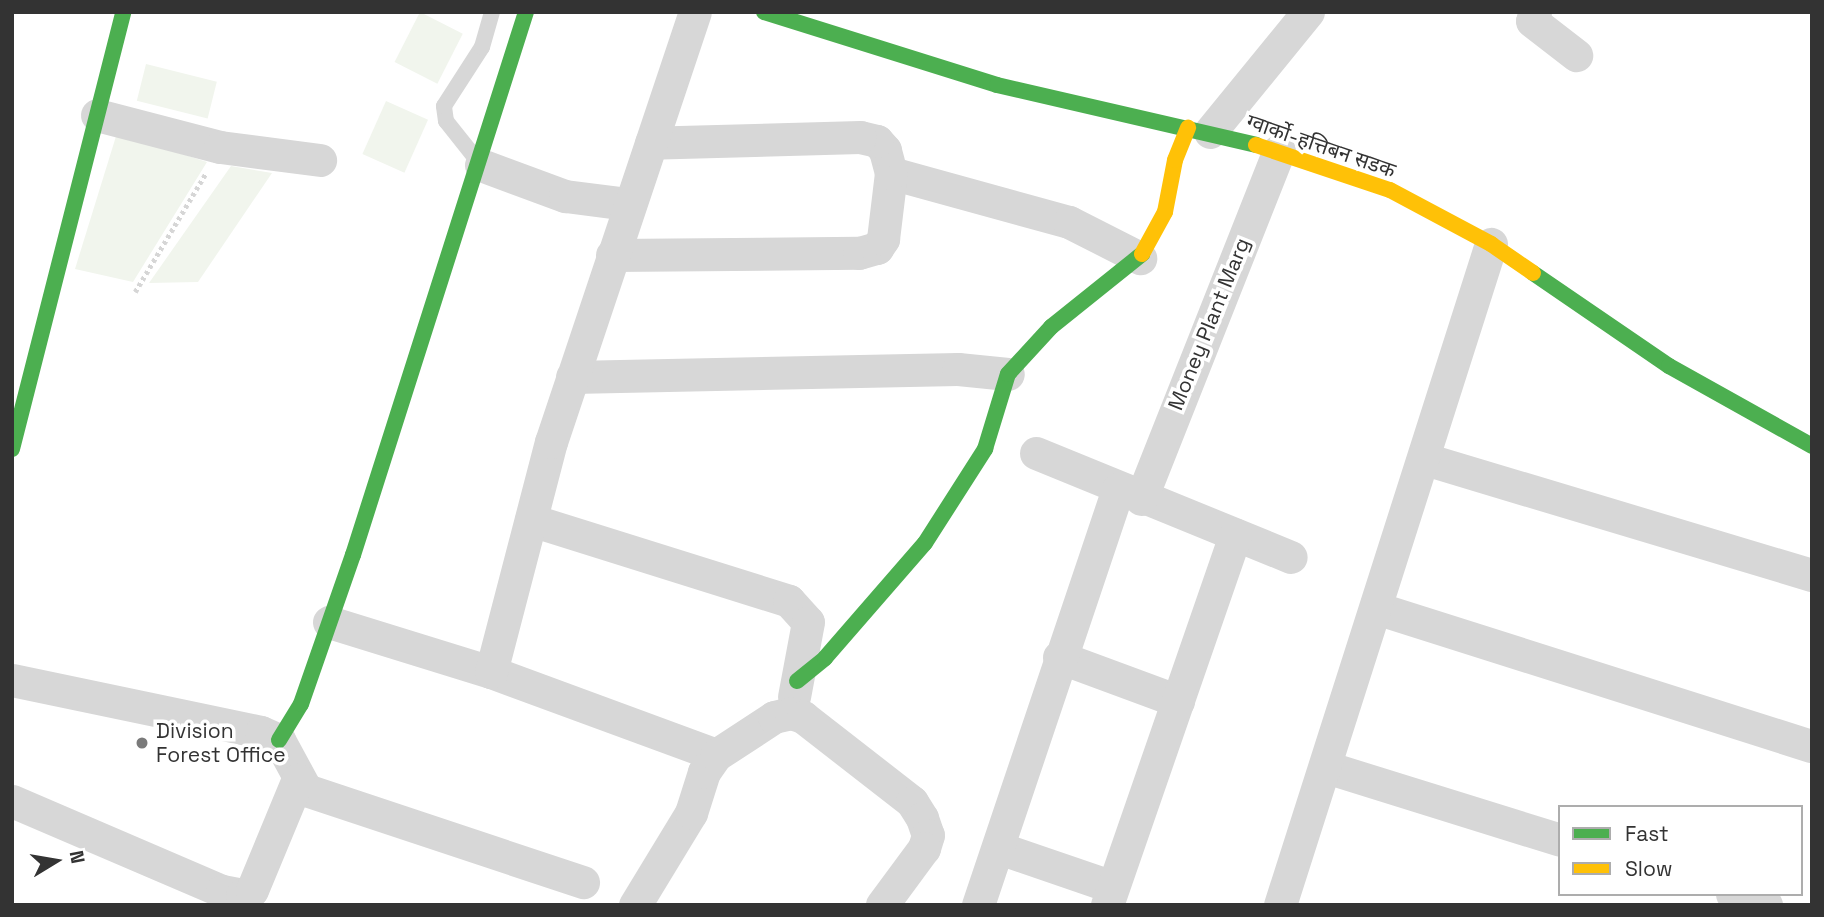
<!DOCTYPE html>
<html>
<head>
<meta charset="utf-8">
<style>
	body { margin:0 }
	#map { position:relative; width:1824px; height:917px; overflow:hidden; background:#fff; font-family:"Space Grotesk","Noto Sans Devanagari",sans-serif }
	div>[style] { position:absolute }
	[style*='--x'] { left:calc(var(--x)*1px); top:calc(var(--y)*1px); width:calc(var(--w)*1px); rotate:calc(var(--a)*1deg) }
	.green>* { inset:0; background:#f1f5ed; transform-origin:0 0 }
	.path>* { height:4.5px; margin-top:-2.25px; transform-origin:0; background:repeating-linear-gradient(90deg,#d6d6d6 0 3.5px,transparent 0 7px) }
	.lane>* { height:16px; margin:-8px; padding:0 8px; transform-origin:8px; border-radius:8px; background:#d7d7d7 }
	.street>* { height:33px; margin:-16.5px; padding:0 16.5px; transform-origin:16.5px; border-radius:16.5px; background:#d7d7d7 }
	.fast>* { height:16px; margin:-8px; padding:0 8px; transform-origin:8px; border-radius:8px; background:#4caf50 }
	.slow>* { height:16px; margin:-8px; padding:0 8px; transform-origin:8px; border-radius:8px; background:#ffc107 }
	.dots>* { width:19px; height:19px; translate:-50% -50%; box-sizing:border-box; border:4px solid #fff; border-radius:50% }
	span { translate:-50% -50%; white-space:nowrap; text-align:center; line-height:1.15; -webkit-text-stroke:7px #fff; paint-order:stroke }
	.street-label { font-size:21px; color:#333 }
	.poi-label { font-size:21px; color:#333 }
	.left { translate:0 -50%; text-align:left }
	.frame { position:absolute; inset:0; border:14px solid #333; pointer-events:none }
	.legend { position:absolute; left:1558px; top:805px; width:245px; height:91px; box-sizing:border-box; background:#fff; border:2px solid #adadad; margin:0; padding:9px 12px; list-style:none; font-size:21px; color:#333 }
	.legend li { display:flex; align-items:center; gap:14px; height:35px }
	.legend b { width:35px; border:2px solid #adadad }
	.north { position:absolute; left:21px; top:826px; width:70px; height:70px; -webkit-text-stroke:5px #fff; paint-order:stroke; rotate:79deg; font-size:19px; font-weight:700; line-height:28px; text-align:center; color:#333 }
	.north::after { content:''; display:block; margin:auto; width:24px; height:32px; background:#333; clip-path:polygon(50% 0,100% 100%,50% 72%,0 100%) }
</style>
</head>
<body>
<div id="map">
	<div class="green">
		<div style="left:420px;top:12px;width:48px;height:56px;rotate:27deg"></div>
		<div style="left:146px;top:64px;width:73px;height:38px;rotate:14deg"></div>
		<div style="left:386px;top:101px;width:46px;height:58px;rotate:24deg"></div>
		<div style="clip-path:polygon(117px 133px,207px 162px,133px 282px,75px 269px)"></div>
		<div style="clip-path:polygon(231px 166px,272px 173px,198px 282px,149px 283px)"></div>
	</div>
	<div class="path">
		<div style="--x:135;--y:292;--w:139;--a:-59.2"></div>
	</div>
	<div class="lane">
		<div style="--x:477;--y:160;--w:50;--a:-128.5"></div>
		<div style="--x:446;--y:121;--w:15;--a:-98"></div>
		<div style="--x:444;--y:106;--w:70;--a:-57.2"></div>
		<div style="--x:482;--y:47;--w:36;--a:-74"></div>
	</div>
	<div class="street">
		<div style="--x:1535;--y:12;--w:9;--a:108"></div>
		<div style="--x:1532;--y:21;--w:56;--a:37.7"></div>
		<div style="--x:97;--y:115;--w:127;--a:14.6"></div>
		<div style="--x:220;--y:147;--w:101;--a:7.4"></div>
		<div style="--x:1210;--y:132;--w:155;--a:-50.8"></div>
		<div style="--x:481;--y:165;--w:90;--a:20.3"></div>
		<div style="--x:565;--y:196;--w:64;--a:7.2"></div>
		<div style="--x:891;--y:173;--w:185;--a:15.4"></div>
		<div style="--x:1069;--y:222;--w:80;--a:26.9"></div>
		<div style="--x:612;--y:255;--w:247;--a:-0.5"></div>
		<div style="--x:859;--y:253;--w:19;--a:-16"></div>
		<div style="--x:877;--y:248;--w:11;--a:-56"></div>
		<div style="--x:883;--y:239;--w:66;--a:-83.1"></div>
		<div style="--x:891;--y:173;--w:24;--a:-105"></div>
		<div style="--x:885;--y:150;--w:12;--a:-132"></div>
		<div style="--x:877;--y:141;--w:17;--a:-167"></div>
		<div style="--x:860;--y:137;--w:209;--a:178.4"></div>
		<div style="--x:572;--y:377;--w:386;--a:-1.2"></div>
		<div style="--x:958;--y:369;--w:50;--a:5.7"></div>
		<div style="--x:1036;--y:453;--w:275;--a:22.2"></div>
		<div style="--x:1425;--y:459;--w:404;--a:16.7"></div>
		<div style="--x:1141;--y:499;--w:375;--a:-68.4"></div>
		<div style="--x:531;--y:520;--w:270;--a:17.4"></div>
		<div style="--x:789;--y:601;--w:28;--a:48"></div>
		<div style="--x:808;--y:622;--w:76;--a:100.6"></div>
		<div style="--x:1376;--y:608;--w:457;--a:17.6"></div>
		<div style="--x:329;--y:622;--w:170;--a:17.2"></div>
		<div style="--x:491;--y:672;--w:240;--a:20.2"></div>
		<div style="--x:1059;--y:657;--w:127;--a:20.3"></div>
		<div style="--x:491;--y:672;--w:238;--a:-75.4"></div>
		<div style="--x:551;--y:442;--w:453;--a:-71.5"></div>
		<div style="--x:12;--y:680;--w:254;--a:11.8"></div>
		<div style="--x:261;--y:732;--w:20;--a:24"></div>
		<div style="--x:279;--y:740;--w:57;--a:61.6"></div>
		<div style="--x:306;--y:790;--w:292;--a:18.4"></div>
		<div style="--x:1326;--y:767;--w:245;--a:17.3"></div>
		<div style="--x:12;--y:801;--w:228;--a:23.2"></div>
		<div style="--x:222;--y:891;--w:20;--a:11"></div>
		<div style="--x:242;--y:895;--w:11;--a:-27"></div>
		<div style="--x:252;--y:890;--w:120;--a:-67.5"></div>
		<div style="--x:999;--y:848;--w:120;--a:18.9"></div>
		<div style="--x:1732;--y:894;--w:36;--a:18"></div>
		<div style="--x:635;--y:905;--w:108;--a:-58.7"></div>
		<div style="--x:691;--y:813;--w:43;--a:-72.4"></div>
		<div style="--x:704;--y:772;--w:21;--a:-55"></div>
		<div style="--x:716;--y:755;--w:69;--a:-33.2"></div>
		<div style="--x:774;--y:717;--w:17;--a:-13"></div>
		<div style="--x:791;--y:713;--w:13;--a:18"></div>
		<div style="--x:803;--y:717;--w:138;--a:37.9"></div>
		<div style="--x:912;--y:802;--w:19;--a:58"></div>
		<div style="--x:922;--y:818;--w:18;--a:71"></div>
		<div style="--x:928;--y:835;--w:14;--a:107"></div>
		<div style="--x:924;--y:848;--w:71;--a:126.4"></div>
		<div style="--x:978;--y:905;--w:439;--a:-71.4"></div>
		<div style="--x:1107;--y:905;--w:392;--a:-70.9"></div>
		<div style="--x:1280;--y:905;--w:694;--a:-72.3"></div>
	</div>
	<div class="fast">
		<div style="--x:764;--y:12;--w:244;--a:17.4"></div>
		<div style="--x:997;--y:85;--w:266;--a:13"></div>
		<div style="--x:1533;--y:273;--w:165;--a:34.4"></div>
		<div style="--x:1669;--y:366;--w:164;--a:29.2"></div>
		<div style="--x:12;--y:449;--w:451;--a:-75.7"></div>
		<div style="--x:797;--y:681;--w:36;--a:-39"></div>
		<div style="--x:825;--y:658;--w:152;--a:-49"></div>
		<div style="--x:925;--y:543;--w:112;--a:-57.4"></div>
		<div style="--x:985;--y:449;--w:78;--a:-73"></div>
		<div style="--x:1008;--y:374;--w:64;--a:-47.5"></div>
		<div style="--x:1051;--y:327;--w:117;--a:-38.7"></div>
		<div style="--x:279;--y:740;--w:42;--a:-58.6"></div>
		<div style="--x:301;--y:704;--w:158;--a:-70.8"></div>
		<div style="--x:353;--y:555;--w:570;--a:-72.33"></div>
	</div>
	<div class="slow">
		<div style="--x:1256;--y:145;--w:141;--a:18.6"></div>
		<div style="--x:1390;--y:190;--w:115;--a:28.1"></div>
		<div style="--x:1491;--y:244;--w:51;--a:34.6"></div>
		<div style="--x:1142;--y:254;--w:48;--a:-61.3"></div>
		<div style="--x:1165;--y:212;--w:53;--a:-79.1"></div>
		<div style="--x:1175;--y:160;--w:35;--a:-68"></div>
	</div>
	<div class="dots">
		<div style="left:142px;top:743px;background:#7a7a7a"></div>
	</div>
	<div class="street-label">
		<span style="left:1321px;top:146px;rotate:19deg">ग्वार्को-हत्तिबन सडक</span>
		<span style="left:1209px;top:324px;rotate:-68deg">Money Plant Marg</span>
	</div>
	<div class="poi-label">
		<span class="left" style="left:156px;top:743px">Division<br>Forest Office</span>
	</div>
	<div class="frame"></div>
	<ul class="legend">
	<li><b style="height:9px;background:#4caf50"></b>Fast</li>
	<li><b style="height:9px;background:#ffc107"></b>Slow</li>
	</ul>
	<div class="north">N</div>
</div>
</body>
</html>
